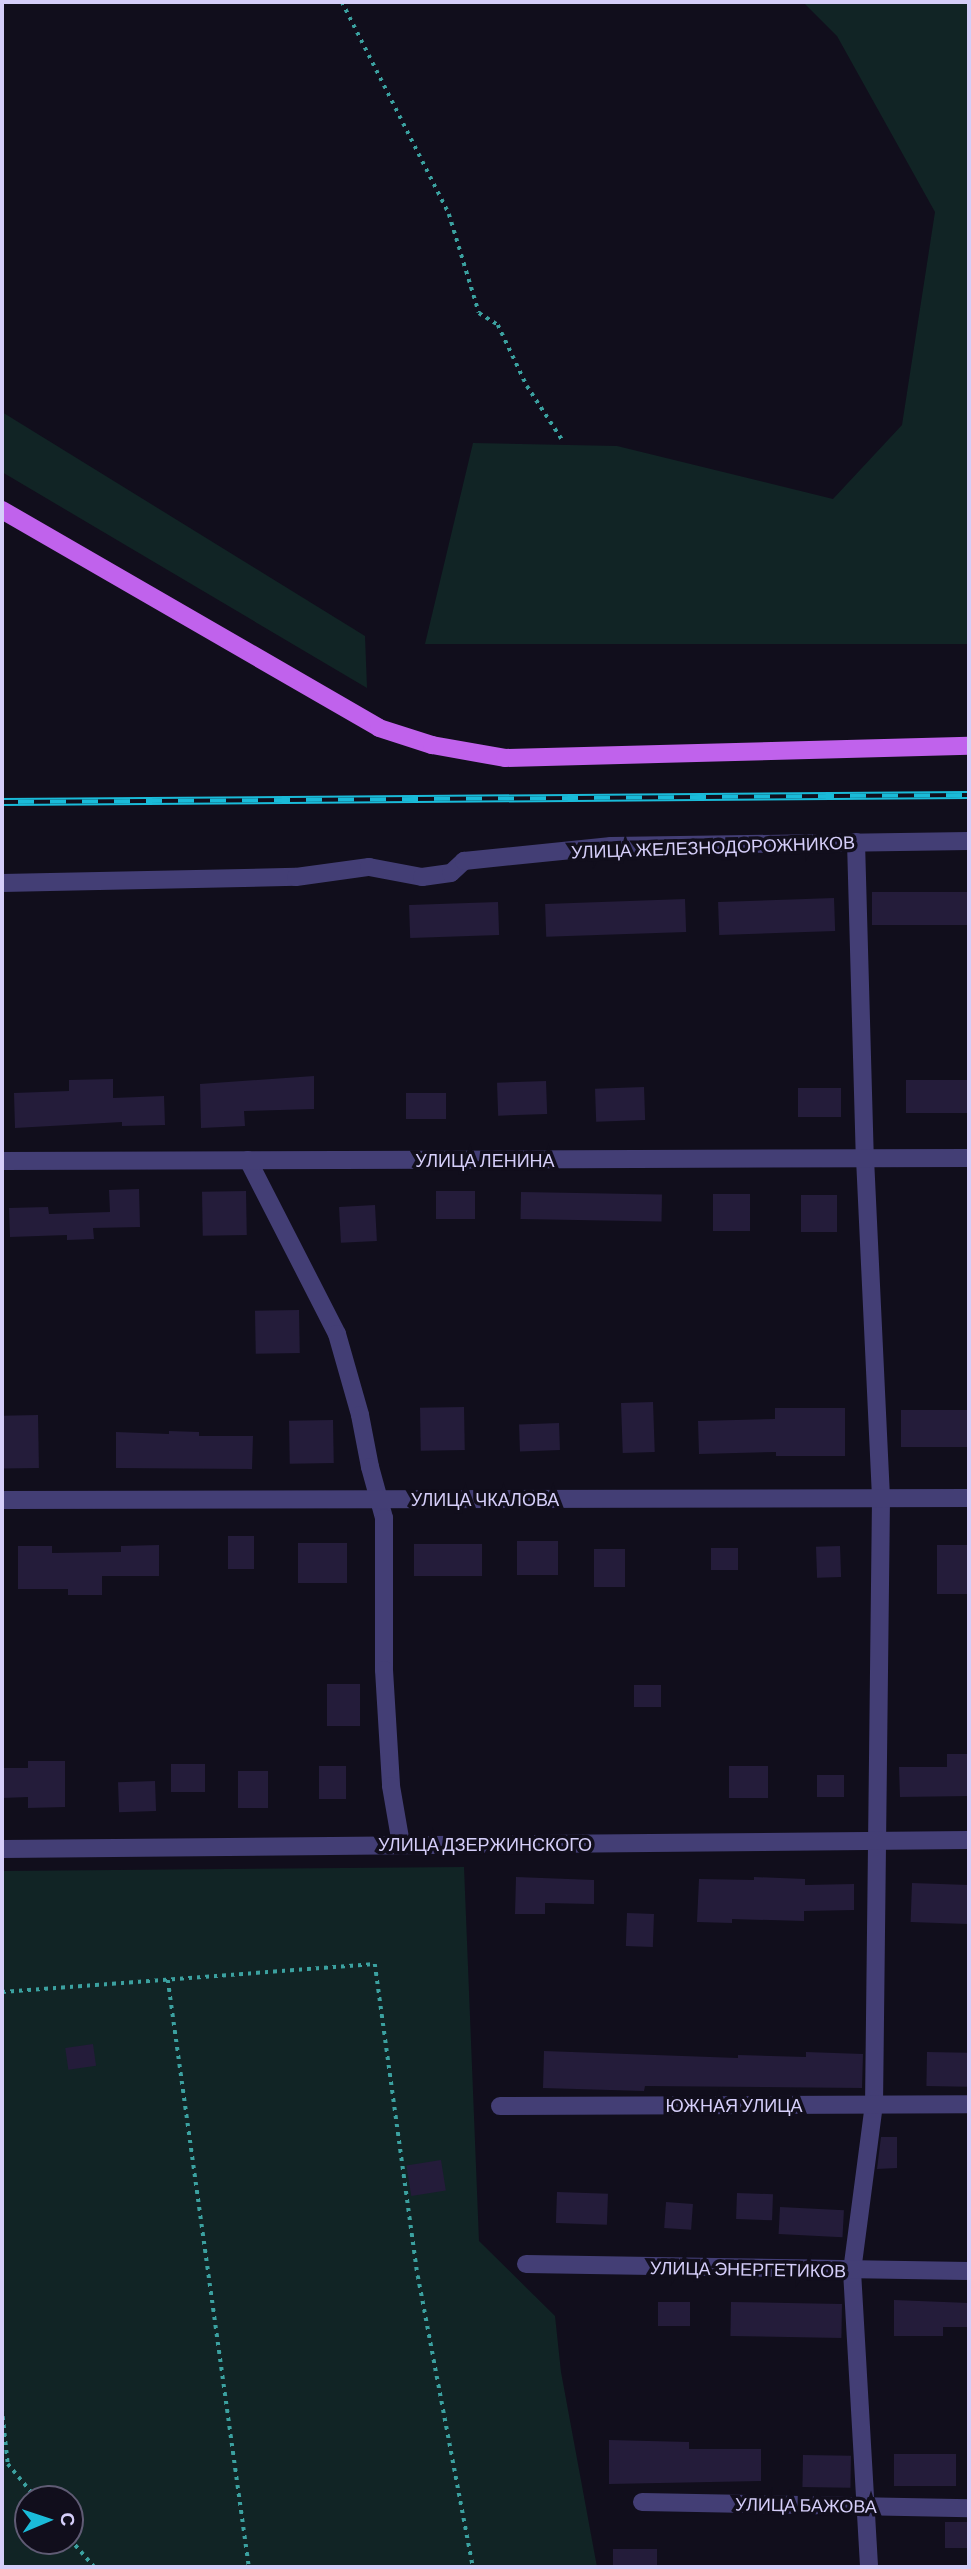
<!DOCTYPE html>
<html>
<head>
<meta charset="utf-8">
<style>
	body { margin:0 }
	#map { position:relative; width:971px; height:2569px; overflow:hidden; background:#110e1c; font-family:Barlow,sans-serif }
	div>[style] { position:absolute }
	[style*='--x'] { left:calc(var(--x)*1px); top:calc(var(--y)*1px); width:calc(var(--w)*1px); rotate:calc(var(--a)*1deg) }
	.green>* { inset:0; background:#112425 }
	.building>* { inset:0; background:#241c3a; transform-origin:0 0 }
	.path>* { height:3.5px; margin-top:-1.75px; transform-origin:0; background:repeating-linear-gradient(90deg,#3ba1a0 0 3.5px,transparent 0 8.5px) }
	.minor>* { height:18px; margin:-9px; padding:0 9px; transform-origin:9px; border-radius:9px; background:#433e75 }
	.major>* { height:18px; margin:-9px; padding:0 9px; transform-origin:9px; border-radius:9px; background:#c062ec }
	.rail>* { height:8px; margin-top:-4px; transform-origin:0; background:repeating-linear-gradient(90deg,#110e1c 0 16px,#1abbd9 0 32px); box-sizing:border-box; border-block:2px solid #1abbd9 }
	span { translate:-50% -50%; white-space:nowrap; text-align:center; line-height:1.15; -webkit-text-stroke:7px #110e1c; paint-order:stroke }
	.street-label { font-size:18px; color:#d5cef9 }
	.frame { position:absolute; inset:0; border:4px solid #d5cef9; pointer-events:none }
	.north { position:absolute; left:14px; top:2485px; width:70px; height:70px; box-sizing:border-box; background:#110e1c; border:2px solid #5f5b74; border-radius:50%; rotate:88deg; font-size:19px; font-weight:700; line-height:28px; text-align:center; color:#d5cef9 }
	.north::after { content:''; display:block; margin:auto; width:24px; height:32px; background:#1abbd9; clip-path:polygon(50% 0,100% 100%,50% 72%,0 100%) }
</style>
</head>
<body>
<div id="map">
	<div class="green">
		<div style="clip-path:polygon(803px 2px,969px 2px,969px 644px,425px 644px,473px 443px,617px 446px,833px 499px,902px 425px,935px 212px,837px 36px)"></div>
		<div style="clip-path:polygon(2px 412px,365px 636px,367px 688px,2px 472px)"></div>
		<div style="clip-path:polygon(evenodd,464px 1867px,479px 2241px,555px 2316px,561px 2372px,597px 2567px,2px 2567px,2px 1871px,464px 1867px,28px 2499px,70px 2499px,70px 2541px,28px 2541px,28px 2499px)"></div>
	</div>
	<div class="building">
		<div style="left:969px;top:892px;width:33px;height:97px;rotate:90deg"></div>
		<div style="left:834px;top:898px;width:33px;height:116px;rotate:88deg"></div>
		<div style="left:685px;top:899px;width:33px;height:140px;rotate:88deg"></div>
		<div style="left:498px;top:902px;width:33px;height:89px;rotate:88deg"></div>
		<div style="clip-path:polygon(314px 1076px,314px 1109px,244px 1111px,245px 1126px,201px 1128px,200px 1084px)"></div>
		<div style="clip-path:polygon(113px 1079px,113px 1098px,164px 1096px,165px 1125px,122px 1126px,122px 1122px,15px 1128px,14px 1093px,69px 1091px,69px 1080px)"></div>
		<div style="left:969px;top:1080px;width:33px;height:63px;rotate:90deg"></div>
		<div style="left:546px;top:1081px;width:33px;height:49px;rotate:88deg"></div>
		<div style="left:644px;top:1087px;width:33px;height:49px;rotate:88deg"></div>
		<div style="left:841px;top:1088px;width:29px;height:43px;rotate:90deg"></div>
		<div style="left:446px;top:1093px;width:26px;height:40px;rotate:90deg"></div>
		<div style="clip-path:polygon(139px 1189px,140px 1227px,93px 1228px,94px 1239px,67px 1240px,67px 1235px,10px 1237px,9px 1208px,48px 1207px,49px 1214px,110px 1212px,109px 1190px)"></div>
		<div style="left:246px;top:1191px;width:44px;height:44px;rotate:89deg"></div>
		<div style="left:436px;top:1191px;width:39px;height:28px"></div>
		<div style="left:521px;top:1192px;width:141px;height:27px;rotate:1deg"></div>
		<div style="left:713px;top:1194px;width:37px;height:37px"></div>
		<div style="left:801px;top:1195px;width:36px;height:37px"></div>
		<div style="left:375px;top:1205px;width:36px;height:36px;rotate:87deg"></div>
		<div style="left:299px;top:1310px;width:43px;height:44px;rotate:89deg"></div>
		<div style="left:653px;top:1402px;width:50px;height:32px;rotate:88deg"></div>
		<div style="left:464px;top:1407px;width:43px;height:44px;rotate:89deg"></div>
		<div style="clip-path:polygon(775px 1408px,845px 1408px,845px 1456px,776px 1456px,776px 1452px,699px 1454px,698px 1421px,775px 1419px)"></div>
		<div style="left:969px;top:1410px;width:37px;height:68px;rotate:90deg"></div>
		<div style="left:38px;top:1415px;width:53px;height:36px;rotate:89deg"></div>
		<div style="left:333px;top:1420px;width:43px;height:44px;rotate:89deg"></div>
		<div style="left:559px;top:1423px;width:27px;height:40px;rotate:88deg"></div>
		<div style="clip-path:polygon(169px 1431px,199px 1432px,199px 1436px,253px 1436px,252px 1469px,116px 1468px,116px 1432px,169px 1434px)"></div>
		<div style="left:228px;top:1536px;width:26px;height:33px"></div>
		<div style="left:558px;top:1541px;width:34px;height:41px;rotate:90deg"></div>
		<div style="left:298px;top:1543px;width:49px;height:40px"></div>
		<div style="left:482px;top:1544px;width:32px;height:68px;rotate:90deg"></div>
		<div style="clip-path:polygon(159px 1545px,159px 1576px,102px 1576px,102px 1595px,68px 1595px,68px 1589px,18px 1589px,18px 1546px,52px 1546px,52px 1553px,121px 1552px,121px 1546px)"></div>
		<div style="left:937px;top:1545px;width:32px;height:49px"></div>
		<div style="left:840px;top:1546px;width:31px;height:24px;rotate:88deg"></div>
		<div style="left:738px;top:1548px;width:22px;height:27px;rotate:90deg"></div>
		<div style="left:594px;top:1549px;width:31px;height:38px"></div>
		<div style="left:327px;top:1684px;width:33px;height:42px"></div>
		<div style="left:634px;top:1685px;width:27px;height:22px"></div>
		<div style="clip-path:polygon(947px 1754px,969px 1754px,969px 1796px,900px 1797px,899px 1767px,947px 1767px)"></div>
		<div style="clip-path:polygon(28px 1761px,65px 1761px,65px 1807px,28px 1808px,28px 1797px,2px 1798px,2px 1768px,28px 1768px)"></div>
		<div style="left:171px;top:1764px;width:34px;height:28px"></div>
		<div style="left:319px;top:1766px;width:27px;height:33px"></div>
		<div style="left:729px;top:1766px;width:39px;height:32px"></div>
		<div style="left:238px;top:1771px;width:30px;height:37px"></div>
		<div style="left:844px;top:1775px;width:22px;height:27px;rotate:90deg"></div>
		<div style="left:155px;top:1781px;width:30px;height:37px;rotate:88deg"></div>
		<div style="clip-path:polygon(516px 1877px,594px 1880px,594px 1904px,545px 1903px,545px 1914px,515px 1914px)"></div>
		<div style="clip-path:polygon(754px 1877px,805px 1879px,805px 1885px,854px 1884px,854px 1910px,804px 1911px,804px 1921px,732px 1919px,732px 1923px,697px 1922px,699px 1879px,754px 1880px)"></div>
		<div style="left:912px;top:1883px;width:57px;height:39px;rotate:2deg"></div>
		<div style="left:627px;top:1913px;width:27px;height:33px;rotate:2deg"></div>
		<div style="left:93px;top:2044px;width:22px;height:28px;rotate:82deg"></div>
		<div style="clip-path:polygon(544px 2051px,738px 2058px,738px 2055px,806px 2057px,806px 2052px,863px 2054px,862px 2088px,645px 2086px,644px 2091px,543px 2088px)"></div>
		<div style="left:927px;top:2052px;width:42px;height:34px;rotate:1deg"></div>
		<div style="clip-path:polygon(881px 2137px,897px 2137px,897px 2168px,877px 2169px)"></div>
		<div style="left:441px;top:2160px;width:31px;height:35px;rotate:81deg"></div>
		<div style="left:557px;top:2192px;width:51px;height:31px;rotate:2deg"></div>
		<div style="left:737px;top:2193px;width:36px;height:26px;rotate:2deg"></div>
		<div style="left:666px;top:2202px;width:27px;height:26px;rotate:4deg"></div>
		<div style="left:780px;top:2207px;width:64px;height:27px;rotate:3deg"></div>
		<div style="clip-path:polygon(894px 2300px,969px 2303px,969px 2327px,943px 2327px,943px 2336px,894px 2336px)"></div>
		<div style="left:658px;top:2302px;width:32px;height:24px"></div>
		<div style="left:731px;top:2302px;width:111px;height:34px;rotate:1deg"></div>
		<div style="clip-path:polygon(609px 2440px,689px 2442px,689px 2449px,761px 2449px,761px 2481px,609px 2484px)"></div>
		<div style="left:894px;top:2454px;width:62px;height:32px"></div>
		<div style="left:803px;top:2455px;width:48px;height:32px;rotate:1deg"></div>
		<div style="left:945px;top:2522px;width:24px;height:26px"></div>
		<div style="left:613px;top:2549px;width:44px;height:18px"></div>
	</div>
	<div class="path">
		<div style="--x:342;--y:2;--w:237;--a:63.2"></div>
		<div style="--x:449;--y:214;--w:103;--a:73.1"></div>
		<div style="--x:479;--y:313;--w:22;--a:32"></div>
		<div style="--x:498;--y:325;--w:68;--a:64.6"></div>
		<div style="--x:527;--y:386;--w:66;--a:56.8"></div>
		<div style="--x:168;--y:1980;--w:593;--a:82.14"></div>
		<div style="--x:2;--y:1992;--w:374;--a:-4.3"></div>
		<div style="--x:375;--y:1964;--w:315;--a:82.2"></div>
		<div style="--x:418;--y:2276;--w:296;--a:79.3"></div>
		<div style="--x:2;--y:2408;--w:56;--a:83.9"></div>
		<div style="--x:8;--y:2464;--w:45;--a:50.4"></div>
		<div style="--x:70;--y:2539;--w:37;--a:49"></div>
	</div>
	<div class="minor">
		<div style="--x:856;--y:842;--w:316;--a:88.4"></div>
		<div style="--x:865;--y:1158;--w:340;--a:87.3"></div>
		<div style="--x:881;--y:1498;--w:606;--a:90.66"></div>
		<div style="--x:874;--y:2104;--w:168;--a:97.5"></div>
		<div style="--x:852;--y:2271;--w:296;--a:86.7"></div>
		<div style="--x:2;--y:883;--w:294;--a:-1.2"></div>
		<div style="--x:296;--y:877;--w:74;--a:-7.8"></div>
		<div style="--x:369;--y:867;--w:54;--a:10.7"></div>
		<div style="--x:422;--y:877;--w:29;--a:-8"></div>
		<div style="--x:451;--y:873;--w:18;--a:-43"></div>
		<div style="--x:464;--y:861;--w:148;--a:-5.8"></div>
		<div style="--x:611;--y:846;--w:358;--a:-0.8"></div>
		<div style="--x:248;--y:1160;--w:195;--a:62.9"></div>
		<div style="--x:337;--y:1334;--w:84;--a:74.1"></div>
		<div style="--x:360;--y:1415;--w:53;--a:79.1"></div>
		<div style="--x:370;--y:1467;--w:53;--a:74.6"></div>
		<div style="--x:384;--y:1518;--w:152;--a:90"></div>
		<div style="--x:384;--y:1670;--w:116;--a:86.5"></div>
		<div style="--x:391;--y:1786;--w:59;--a:80.2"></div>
		<div style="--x:2;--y:1161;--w:967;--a:-0.18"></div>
		<div style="--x:2;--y:1500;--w:967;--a:-0.12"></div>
		<div style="--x:2;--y:1849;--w:967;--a:-0.53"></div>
		<div style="--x:500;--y:2106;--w:469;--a:-0.2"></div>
		<div style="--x:526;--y:2264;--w:443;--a:0.9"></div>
		<div style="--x:642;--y:2502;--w:327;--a:1.1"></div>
	</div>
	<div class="major">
		<div style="--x:2;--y:510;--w:435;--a:30"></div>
		<div style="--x:379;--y:728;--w:56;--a:17.8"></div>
		<div style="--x:432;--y:745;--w:74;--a:10.1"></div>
		<div style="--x:505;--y:758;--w:464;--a:-1.5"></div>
	</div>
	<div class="rail">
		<div style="--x:2;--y:802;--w:967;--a:-0.41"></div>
	</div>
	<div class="street-label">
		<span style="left:713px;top:847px;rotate:-2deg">УЛИЦА ЖЕЛЕЗНОДОРОЖНИКОВ</span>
		<span style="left:485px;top:1160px">УЛИЦА ЛЕНИНА</span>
		<span style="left:485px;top:1499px">УЛИЦА ЧКАЛОВА</span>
		<span style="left:485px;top:1844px">УЛИЦА ДЗЕРЖИНСКОГО</span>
		<span style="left:734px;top:2105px">ЮЖНАЯ УЛИЦА</span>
		<span style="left:748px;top:2269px;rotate:1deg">УЛИЦА ЭНЕРГЕТИКОВ</span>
		<span style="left:806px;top:2505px;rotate:1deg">УЛИЦА БАЖОВА</span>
	</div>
	<div class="frame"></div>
	<div class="north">С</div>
</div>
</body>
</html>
